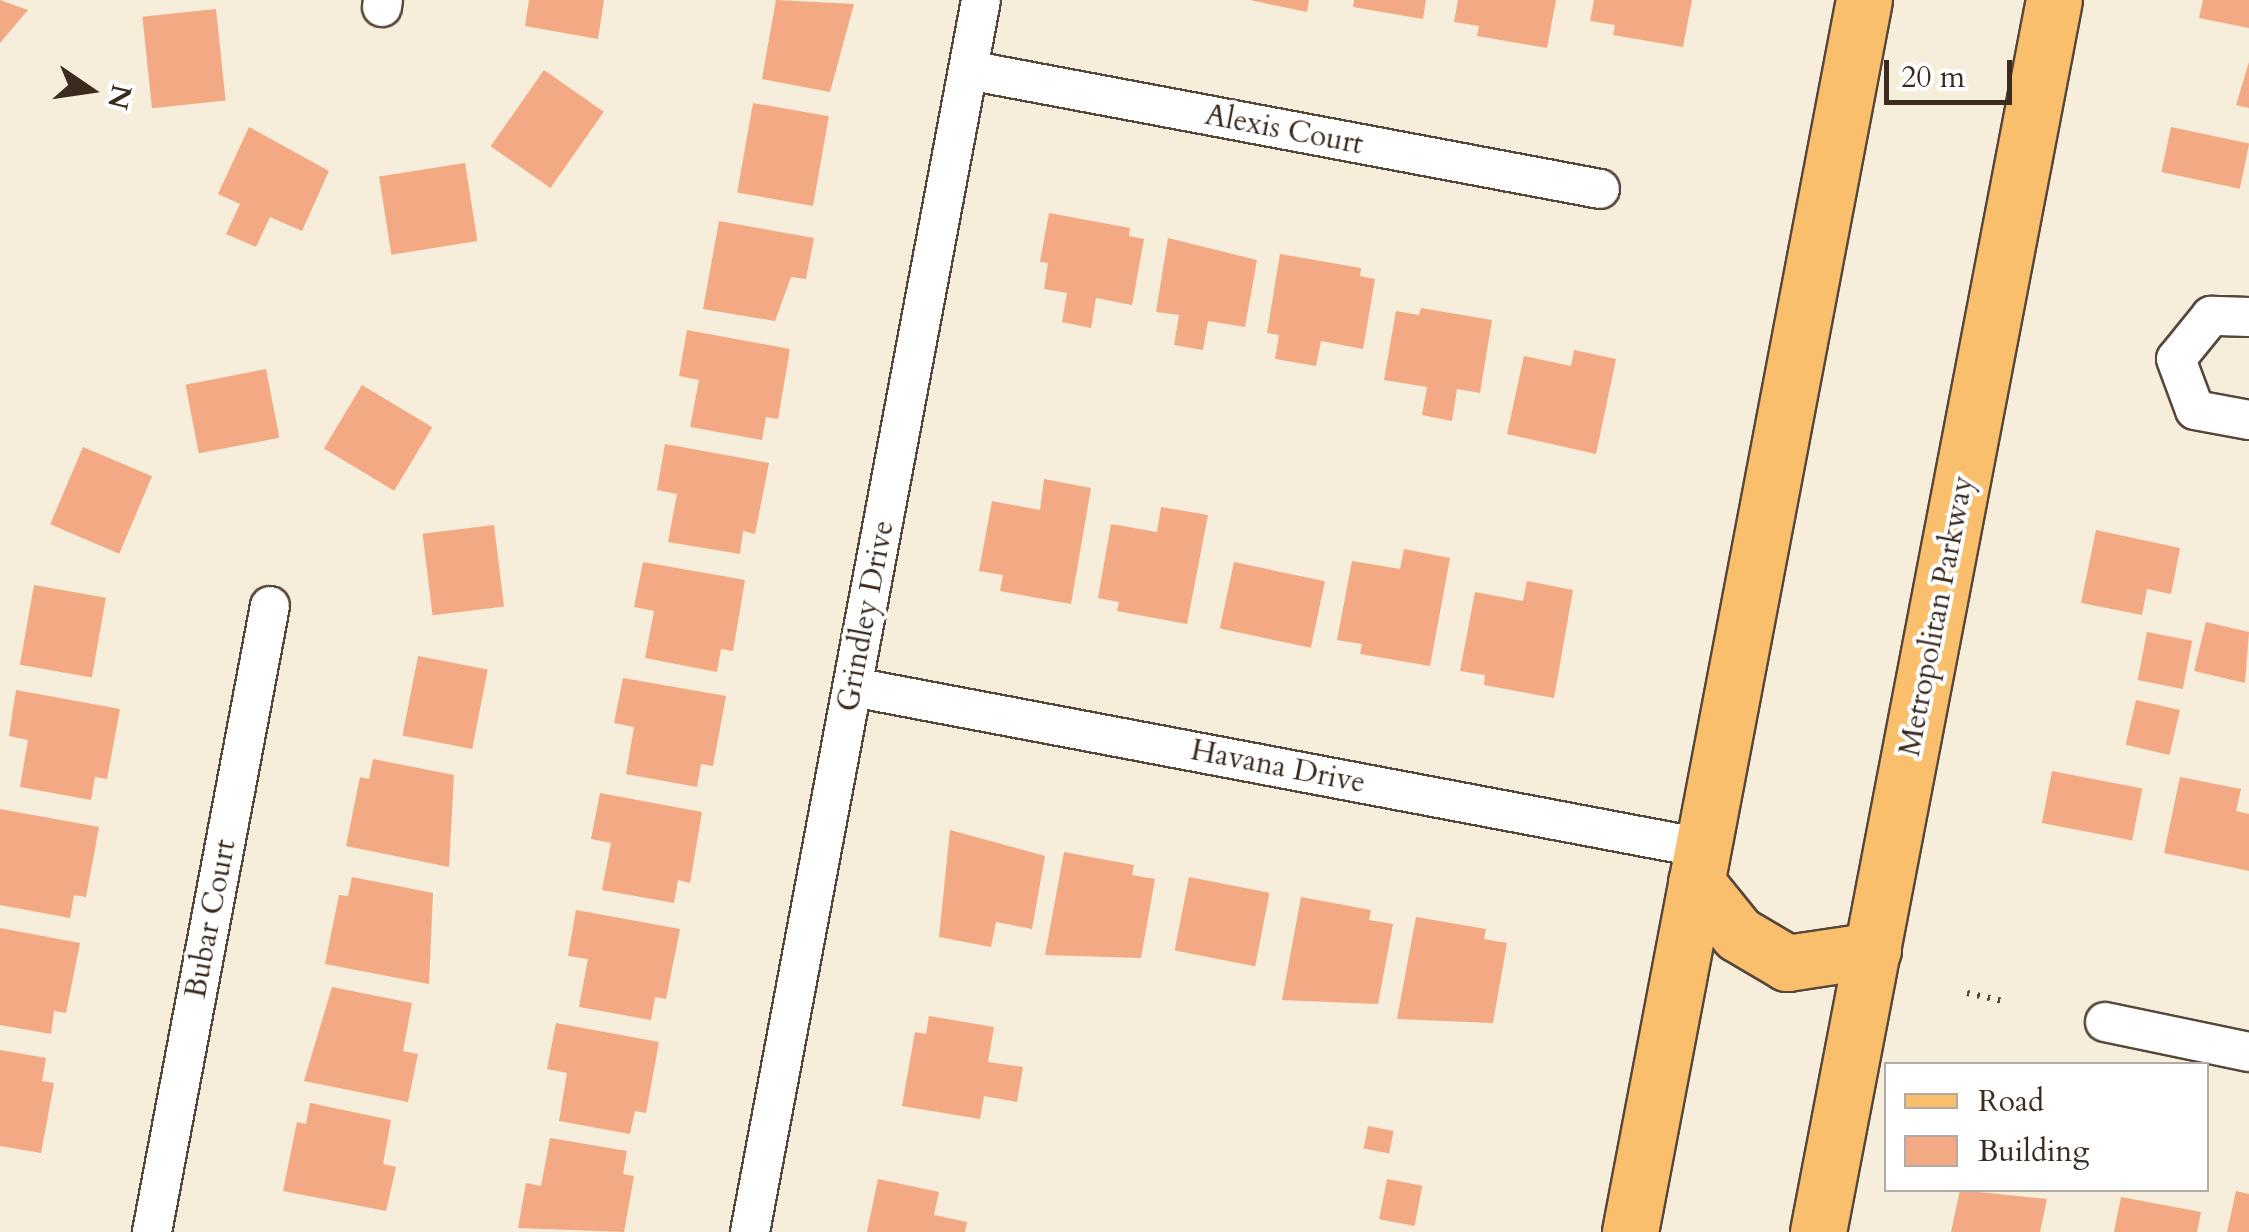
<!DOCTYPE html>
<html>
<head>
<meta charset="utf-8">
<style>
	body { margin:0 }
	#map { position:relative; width:2249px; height:1232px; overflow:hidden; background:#f6edda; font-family:Cardo,serif }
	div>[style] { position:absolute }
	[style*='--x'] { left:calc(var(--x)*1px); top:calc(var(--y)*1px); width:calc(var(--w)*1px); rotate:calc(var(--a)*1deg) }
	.building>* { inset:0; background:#f3aa84; transform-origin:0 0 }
	.path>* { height:6px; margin-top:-3px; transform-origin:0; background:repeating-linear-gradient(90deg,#57473a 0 2.5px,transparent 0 10.5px) }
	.roads { filter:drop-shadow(2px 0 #57473a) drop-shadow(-2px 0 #57473a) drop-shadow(0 2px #57473a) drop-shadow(0 -2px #57473a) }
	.street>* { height:38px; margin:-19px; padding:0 19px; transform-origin:19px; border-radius:19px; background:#fff }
	.primary>* { height:55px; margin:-27.5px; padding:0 27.5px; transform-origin:27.5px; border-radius:27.5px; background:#f9bf6c }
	span { translate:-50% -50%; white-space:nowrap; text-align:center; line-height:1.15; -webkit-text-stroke:8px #fff; paint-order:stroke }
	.street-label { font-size:30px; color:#3b2a1e }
	.legend { position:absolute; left:1884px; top:1062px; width:325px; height:130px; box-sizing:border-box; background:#fff; border:2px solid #b1aaa5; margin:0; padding:12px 18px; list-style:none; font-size:30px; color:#3b2a1e }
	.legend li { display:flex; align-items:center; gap:20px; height:50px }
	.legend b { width:50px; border:2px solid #b1aaa5 }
	.north { position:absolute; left:40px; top:40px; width:100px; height:100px; -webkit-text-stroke:8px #fff; paint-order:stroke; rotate:103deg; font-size:28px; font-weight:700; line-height:40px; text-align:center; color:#3b2a1e }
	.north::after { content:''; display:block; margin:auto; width:35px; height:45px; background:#3b2a1e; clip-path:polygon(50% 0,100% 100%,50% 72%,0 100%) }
	.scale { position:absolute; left:1884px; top:60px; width:128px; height:45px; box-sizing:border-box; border:5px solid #3b2a1e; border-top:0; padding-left:12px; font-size:30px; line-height:35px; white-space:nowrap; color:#3b2a1e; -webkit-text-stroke:8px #fff; paint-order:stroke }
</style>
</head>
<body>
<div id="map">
	<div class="building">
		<div style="clip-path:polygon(0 0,28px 10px,0 43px)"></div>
		<div style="clip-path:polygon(529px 0,604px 0,598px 39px,525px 26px)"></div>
		<div style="clip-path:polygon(776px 0,854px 4px,830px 92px,762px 79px)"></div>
		<div style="clip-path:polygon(1250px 0,1309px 0,1307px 12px)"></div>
		<div style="clip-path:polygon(1354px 0,1426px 0,1423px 19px,1353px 7px)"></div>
		<div style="clip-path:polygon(1458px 0,1556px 0,1547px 48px,1477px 36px,1479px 26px,1454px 22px)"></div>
		<div style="clip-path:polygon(1594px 0,1692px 0,1683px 47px,1613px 35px,1615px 25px,1590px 21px)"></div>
		<div style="clip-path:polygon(2203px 0,2249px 0,2249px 28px,2199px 18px)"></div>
		<div style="left:216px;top:9px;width:92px;height:74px;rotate:84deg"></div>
		<div style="clip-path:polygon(2249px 62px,2249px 108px,2236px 105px)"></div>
		<div style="left:544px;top:70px;width:73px;height:93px;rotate:35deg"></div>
		<div style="left:753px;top:103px;width:77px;height:91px;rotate:10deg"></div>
		<div style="clip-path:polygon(249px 127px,329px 171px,302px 231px,270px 217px,256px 247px,226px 234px,240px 204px,218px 194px)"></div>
		<div style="left:2171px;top:127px;width:80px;height:46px;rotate:12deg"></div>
		<div style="left:465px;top:163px;width:79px;height:87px;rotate:81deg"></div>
		<div style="clip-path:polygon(1049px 213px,1130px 228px,1129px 236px,1144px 239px,1132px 305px,1096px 298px,1091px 328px,1062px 322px,1067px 293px,1044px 289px,1048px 263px,1040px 262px)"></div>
		<div style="clip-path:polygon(719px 221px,814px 238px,806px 279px,791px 277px,775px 321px,703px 309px)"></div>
		<div style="clip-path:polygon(1168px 238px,1257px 260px,1245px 327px,1208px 321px,1203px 350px,1174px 345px,1179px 315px,1156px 312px)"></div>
		<div style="clip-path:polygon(1280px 254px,1361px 268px,1360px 276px,1375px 279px,1363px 349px,1321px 341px,1316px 366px,1275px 359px,1279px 335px,1267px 333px)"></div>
		<div style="clip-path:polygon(1421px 308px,1492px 320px,1480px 393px,1457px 389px,1452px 421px,1422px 415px,1427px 387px,1384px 380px,1396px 311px,1419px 315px)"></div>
		<div style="clip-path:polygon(687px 330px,790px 349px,778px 419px,766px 417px,762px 440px,690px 427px,699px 380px,679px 376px)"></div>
		<div style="clip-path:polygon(1574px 350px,1616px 359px,1596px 454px,1507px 434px,1524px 356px,1571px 366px)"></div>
		<div style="left:266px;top:369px;width:70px;height:82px;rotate:79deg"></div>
		<div style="left:362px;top:385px;width:82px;height:74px;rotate:31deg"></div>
		<div style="clip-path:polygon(665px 444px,769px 463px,755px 534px,743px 531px,740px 554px,668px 542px,677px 494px,657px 490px)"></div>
		<div style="left:83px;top:447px;width:75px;height:84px;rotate:23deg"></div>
		<div style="clip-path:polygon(1044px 479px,1091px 488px,1071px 604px,1000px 591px,1003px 575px,979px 571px,992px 501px,1040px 510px)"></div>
		<div style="clip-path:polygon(1161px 507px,1208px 515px,1187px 624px,1117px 611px,1119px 602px,1098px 598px,1111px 524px,1157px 532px)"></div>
		<div style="left:494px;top:525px;width:82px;height:72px;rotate:83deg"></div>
		<div style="clip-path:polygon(2096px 530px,2180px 548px,2171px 594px,2147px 589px,2142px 615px,2081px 603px)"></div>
		<div style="clip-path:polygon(1404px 549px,1450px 558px,1430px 666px,1360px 654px,1362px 644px,1337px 640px,1352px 561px,1400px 569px)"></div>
		<div style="clip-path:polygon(643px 562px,745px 580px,733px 651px,721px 649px,717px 672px,645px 658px,654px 611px,634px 607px)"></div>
		<div style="left:1234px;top:562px;width:93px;height:68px;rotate:12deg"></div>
		<div style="clip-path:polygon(1527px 581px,1573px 590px,1554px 698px,1484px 685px,1485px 675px,1460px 671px,1475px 592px,1523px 601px)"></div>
		<div style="left:34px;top:585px;width:73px;height:81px;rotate:10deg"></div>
		<div style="clip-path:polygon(2206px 622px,2249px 632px,2245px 683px,2194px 671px)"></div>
		<div style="left:2147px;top:632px;width:46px;height:49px;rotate:11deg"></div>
		<div style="left:418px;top:656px;width:71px;height:81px;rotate:11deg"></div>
		<div style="clip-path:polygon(623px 678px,726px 696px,713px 766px,701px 764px,697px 787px,626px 774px,634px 727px,614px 723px)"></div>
		<div style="clip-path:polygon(16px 690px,120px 709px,107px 779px,95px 777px,91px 800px,20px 787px,28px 740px,9px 736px)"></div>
		<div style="left:2136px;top:700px;width:45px;height:46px;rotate:13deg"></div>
		<div style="clip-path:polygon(373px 759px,454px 775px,449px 867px,346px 846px,360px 777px,369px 779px)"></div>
		<div style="left:2052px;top:771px;width:92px;height:53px;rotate:11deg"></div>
		<div style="clip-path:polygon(2180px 777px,2241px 789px,2236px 811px,2249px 814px,2249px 871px,2164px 853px)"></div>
		<div style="clip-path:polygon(600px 793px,702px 812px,690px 883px,678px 880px,674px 903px,602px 890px,611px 843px,591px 839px)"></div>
		<div style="clip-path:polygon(0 809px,99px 827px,86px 897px,74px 895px,70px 918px,0 905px)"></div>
		<div style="clip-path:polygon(950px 830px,1045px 856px,1032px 929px,996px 922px,991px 947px,939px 937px)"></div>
		<div style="clip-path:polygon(1064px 852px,1134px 865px,1132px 875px,1155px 879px,1141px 958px,1045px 955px)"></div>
		<div style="clip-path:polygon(352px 877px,433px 893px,429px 984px,325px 964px,339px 895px,348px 896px)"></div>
		<div style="left:1189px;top:877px;width:82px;height:75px;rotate:11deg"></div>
		<div style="clip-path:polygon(1301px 897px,1371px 910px,1369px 920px,1393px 924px,1378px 1004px,1282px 1000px)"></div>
		<div style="clip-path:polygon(576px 910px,680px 929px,666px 999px,655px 997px,651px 1020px,579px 1007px,588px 959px,568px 956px)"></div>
		<div style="clip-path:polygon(1416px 917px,1486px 929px,1484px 939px,1507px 943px,1493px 1023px,1397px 1019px)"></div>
		<div style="clip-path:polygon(0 928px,80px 943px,66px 1013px,54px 1011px,51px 1034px,0 1025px)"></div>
		<div style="clip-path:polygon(332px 987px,412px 1003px,403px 1051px,418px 1054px,408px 1102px,304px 1081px)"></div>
		<div style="clip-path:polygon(929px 1016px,994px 1027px,988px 1062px,1023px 1067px,1017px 1102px,984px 1096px,980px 1119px,902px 1106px,915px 1032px,926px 1034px)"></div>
		<div style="clip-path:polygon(556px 1023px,659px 1042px,646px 1113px,635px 1111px,630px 1134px,559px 1121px,567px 1073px,547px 1069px)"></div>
		<div style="clip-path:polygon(0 1050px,46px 1058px,42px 1081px,54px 1083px,41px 1153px,0 1146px)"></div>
		<div style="clip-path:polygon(310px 1103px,391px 1120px,383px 1164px,396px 1167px,386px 1211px,283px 1191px,297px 1122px,306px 1124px)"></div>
		<div style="left:1368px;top:1126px;width:26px;height:23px;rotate:11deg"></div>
		<div style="clip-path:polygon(550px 1138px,627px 1151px,623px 1174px,634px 1176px,624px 1232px,518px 1228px,526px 1183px,541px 1186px)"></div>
		<div style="clip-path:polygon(878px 1179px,939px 1192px,934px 1215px,967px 1222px,965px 1232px,867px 1232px)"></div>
		<div style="left:1387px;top:1179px;width:36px;height:41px;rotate:11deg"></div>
		<div style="clip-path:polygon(1960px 1190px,2047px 1199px,2040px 1232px,1951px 1232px)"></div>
		<div style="clip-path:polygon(2236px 1191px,2249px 1194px,2249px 1232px,2227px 1232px)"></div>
		<div style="clip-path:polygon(2121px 1197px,2201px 1212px,2197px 1232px,2114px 1232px)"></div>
	</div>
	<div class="path">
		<div style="--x:1967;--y:993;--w:41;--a:12.7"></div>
	</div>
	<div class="roads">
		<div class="street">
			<div style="--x:382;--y:7;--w:7;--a:-82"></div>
			<div style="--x:968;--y:70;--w:643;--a:10.66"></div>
			<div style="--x:2249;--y:317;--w:38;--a:-178"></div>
			<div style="--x:2211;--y:316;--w:55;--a:129.1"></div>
			<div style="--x:2176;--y:359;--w:54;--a:69.6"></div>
			<div style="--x:2195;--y:410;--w:55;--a:10.5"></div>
			<div style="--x:853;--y:687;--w:865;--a:10.73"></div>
			<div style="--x:2105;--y:1022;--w:147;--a:11.8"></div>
			<div style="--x:152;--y:1232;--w:637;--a:-79.33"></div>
			<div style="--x:750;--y:1232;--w:1253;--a:-79.38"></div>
		</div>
		<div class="primary">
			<div style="--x:1696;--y:882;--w:67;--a:51.1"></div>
			<div style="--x:1738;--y:934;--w:57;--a:30.6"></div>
			<div style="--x:1787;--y:963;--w:87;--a:-8.6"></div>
			<div style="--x:1630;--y:1232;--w:1254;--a:-79.25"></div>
			<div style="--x:1818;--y:1232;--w:1254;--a:-79.16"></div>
		</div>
	</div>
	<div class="street-label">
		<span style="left:1284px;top:130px;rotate:11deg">Alexis Court</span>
		<span style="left:866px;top:616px;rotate:-79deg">Grindley Drive</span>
		<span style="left:1937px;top:616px;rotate:-79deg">Metropolitan Parkway</span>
		<span style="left:1278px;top:767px;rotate:11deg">Havana Drive</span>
		<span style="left:211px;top:919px;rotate:-79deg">Bubar Court</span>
	</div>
	<ul class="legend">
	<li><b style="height:12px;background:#f9bf6c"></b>Road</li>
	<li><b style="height:28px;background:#f3aa84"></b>Building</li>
	</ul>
	<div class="north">N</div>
	<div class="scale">20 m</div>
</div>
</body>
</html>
